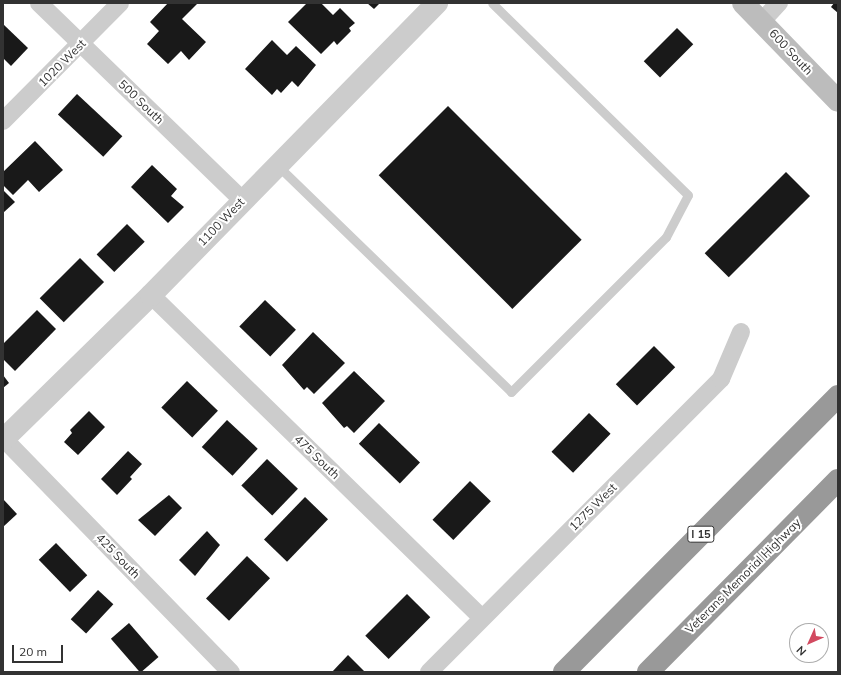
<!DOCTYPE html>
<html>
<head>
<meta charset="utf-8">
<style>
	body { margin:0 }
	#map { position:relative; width:841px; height:675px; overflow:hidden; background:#fff; font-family:Mulish,sans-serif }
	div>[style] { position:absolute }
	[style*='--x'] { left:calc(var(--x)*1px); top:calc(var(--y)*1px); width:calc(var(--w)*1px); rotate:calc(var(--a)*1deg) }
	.building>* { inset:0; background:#191919; transform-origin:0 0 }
	.service>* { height:9px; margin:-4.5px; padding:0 4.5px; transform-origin:4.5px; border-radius:4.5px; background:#ccc }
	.minor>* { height:18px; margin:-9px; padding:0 9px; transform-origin:9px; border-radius:9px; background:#ccc }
	.tertiary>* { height:22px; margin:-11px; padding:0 11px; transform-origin:11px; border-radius:11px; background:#ccc }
	.secondary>* { height:22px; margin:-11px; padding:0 11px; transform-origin:11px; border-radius:11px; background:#bcbcbc }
	.motorway>* { height:22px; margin:-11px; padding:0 11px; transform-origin:11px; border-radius:11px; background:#999 }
	span { translate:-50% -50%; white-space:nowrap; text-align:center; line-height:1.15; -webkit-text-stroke:4px #fff; paint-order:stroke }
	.shield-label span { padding:1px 3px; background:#fff; border:1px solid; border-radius:3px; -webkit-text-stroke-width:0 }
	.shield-label { font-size:11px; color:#323232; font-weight:700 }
	.street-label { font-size:12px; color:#323232 }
	.frame { position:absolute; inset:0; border:4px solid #323232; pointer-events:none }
	.north { position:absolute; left:789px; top:623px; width:40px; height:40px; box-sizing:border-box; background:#fff; border:1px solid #adadad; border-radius:50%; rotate:225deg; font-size:11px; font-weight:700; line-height:16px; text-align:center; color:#323232 }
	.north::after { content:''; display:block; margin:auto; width:14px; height:18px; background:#d24a60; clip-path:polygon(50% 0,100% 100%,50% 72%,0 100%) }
	.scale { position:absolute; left:12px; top:645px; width:51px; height:18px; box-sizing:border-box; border:2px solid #323232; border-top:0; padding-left:5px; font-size:12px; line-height:14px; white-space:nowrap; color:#323232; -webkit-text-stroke:3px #fff; paint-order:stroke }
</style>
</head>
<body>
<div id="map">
	<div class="building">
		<div style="clip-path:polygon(168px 3px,198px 3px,182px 19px,206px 42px,189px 60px,181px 51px,168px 64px,147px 44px,159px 31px,150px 22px)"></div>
		<div style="clip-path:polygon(307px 3px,321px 3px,333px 15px,340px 8px,355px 23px,349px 28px,351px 31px,337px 45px,334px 41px,321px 54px,288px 22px)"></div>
		<div style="clip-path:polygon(367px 3px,380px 3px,374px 9px)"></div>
		<div style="clip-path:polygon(834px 3px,838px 3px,838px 13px,831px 7px)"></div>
		<div style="clip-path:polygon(3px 24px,28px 48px,11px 66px,3px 58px)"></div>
		<div style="left:677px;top:28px;width:23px;height:47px;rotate:45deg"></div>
		<div style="clip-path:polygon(272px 40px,287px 55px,296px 46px,316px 65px,298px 87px,292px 81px,281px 93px,277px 89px,272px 95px,245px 69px)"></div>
		<div style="left:77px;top:94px;width:62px;height:28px;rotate:43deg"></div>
		<div style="left:448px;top:106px;width:189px;height:98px;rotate:45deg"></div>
		<div style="clip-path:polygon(35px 141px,63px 170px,39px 192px,28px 180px,13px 195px,3px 185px,3px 172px)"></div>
		<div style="clip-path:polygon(152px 165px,177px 189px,171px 196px,184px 207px,168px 223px,131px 187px)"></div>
		<div style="left:786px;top:172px;width:34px;height:115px;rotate:45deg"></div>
		<div style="clip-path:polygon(3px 190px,15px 202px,3px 213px)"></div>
		<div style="left:127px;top:224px;width:25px;height:43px;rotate:45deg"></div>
		<div style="left:80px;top:258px;width:34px;height:57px;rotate:45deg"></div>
		<div style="left:265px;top:300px;width:43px;height:37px;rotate:44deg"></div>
		<div style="clip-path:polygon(37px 310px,56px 329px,15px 371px,3px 359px,3px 344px)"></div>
		<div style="clip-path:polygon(313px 332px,345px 363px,314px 394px,307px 387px,304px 390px,282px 365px)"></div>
		<div style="left:654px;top:346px;width:30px;height:54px;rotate:45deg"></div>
		<div style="clip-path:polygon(354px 371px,385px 401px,354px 433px,347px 426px,344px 428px,322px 403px)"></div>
		<div style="clip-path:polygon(3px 375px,9px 383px,3px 388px)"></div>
		<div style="left:187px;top:381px;width:43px;height:37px;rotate:44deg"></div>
		<div style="clip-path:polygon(89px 411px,105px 427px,78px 455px,64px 442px,72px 433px,70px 430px)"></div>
		<div style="left:589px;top:413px;width:30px;height:54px;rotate:44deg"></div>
		<div style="left:227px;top:420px;width:42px;height:37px;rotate:43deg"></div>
		<div style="left:379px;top:423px;width:57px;height:29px;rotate:44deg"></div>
		<div style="clip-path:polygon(128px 451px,142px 464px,130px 477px,132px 479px,117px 495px,101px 479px)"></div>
		<div style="left:267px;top:459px;width:43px;height:37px;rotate:44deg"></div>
		<div style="left:470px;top:481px;width:29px;height:54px;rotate:44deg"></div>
		<div style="clip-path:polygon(169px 495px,182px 508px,155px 536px,138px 520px)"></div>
		<div style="left:305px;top:497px;width:32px;height:59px;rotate:44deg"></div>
		<div style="clip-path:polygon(3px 499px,17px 514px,3px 527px)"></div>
		<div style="clip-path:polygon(207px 531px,220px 545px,195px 576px,179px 560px)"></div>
		<div style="left:56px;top:543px;width:45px;height:24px;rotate:46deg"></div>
		<div style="left:247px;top:556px;width:32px;height:59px;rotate:44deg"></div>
		<div style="left:98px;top:590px;width:21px;height:40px;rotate:43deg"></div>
		<div style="left:407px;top:594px;width:33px;height:59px;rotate:45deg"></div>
		<div style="left:129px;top:623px;width:45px;height:24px;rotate:49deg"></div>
		<div style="clip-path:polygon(348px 655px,365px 672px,332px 672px)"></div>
	</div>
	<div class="service">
		<div style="--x:277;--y:165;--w:326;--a:44.1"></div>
		<div style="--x:511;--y:392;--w:219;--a:-45"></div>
		<div style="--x:666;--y:237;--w:47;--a:-62.4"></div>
		<div style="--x:688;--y:195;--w:274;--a:-135.6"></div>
	</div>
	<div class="minor">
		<div style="--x:39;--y:3;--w:283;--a:44.1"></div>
		<div style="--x:762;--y:21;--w:25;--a:-47"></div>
		<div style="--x:3;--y:121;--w:166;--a:-45.2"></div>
		<div style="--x:151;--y:295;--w:462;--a:44.3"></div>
		<div style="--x:5;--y:440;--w:324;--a:45.8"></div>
		<div style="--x:429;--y:672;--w:414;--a:-45.1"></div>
		<div style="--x:721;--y:379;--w:51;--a:-66.9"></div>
	</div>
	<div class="tertiary">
		<div style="--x:3;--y:440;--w:207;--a:-44.4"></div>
		<div style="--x:151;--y:295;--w:409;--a:-45.6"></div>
	</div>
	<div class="secondary">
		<div style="--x:743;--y:3;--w:136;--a:45.9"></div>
	</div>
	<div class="motorway">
		<div style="--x:564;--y:672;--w:389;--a:-45.2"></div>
		<div style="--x:648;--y:672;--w:270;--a:-45.3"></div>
	</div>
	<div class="shield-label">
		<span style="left:701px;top:534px">I 15</span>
	</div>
	<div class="street-label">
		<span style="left:791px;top:52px;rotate:47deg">600 South</span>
		<span style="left:62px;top:63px;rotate:-45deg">1020 West</span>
		<span style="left:141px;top:102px;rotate:44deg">500 South</span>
		<span style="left:221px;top:222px;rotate:-46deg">1100 West</span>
		<span style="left:317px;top:457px;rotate:44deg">475 South</span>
		<span style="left:593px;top:507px;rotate:-45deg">1275 West</span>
		<span style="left:118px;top:556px;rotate:46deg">425 South</span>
		<span style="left:743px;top:576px;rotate:-45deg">Veterans Memorial Highway</span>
	</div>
	<div class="frame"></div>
	<div class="north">N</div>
	<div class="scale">20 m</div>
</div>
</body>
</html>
